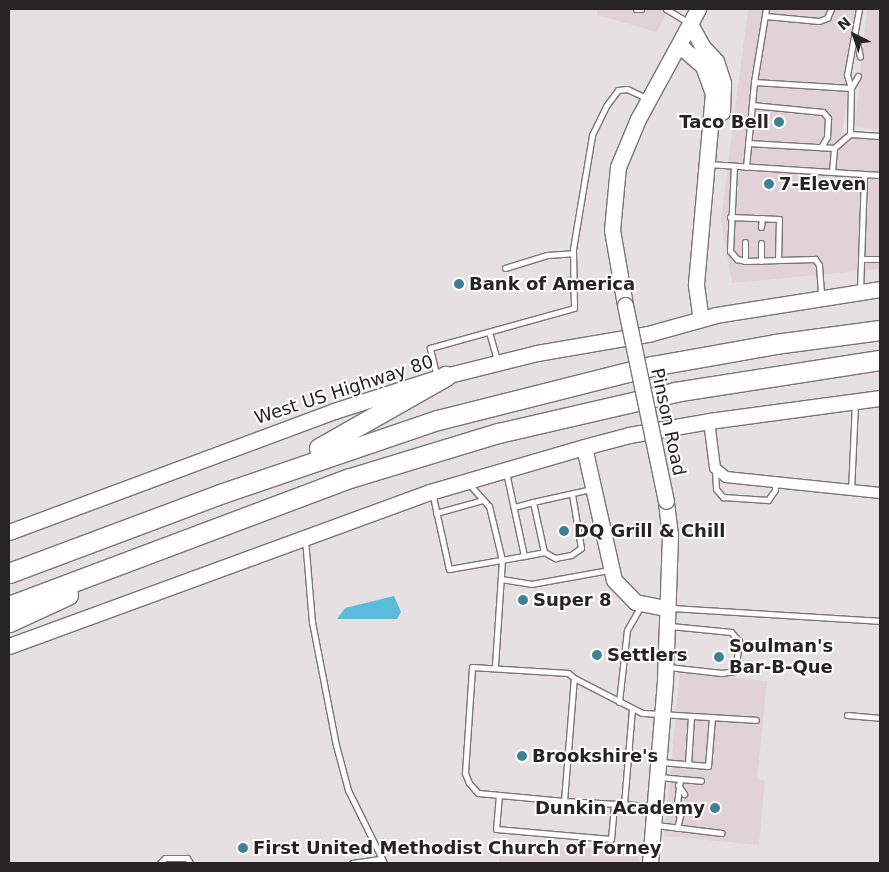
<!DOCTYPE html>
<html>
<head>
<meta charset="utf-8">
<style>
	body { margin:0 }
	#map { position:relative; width:889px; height:872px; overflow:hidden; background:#e7e0e3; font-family:"DejaVu Sans",sans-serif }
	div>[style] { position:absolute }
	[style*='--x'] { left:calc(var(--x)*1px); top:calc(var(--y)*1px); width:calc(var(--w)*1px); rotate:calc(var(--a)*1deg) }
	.built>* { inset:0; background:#e1d2d8 }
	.water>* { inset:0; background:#5bbcda }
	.roads { filter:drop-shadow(1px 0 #7a7477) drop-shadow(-1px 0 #7a7477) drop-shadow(0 1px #7a7477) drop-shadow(0 -1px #7a7477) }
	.lane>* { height:5px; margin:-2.5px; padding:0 2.5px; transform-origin:2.5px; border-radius:2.5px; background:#fff }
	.street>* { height:10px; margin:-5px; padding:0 5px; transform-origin:5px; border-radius:5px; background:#fff }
	.secondary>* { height:15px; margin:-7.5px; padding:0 7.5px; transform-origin:7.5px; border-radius:7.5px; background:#fff }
	.highway>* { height:19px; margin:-9.5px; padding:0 9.5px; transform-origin:9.5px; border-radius:9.5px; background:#fff }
	.bridges { filter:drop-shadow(1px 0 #7a7477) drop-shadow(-1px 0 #7a7477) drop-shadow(0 1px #7a7477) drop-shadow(0 -1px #7a7477) }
	.secondary-bridge>* { height:15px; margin:-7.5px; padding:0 7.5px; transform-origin:7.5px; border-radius:7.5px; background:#fff }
	.dots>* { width:14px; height:14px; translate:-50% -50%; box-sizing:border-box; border:2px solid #fff; border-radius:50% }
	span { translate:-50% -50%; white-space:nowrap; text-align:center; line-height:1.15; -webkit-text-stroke:4px #fff; paint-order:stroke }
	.poi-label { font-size:18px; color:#262324; font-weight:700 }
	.right { translate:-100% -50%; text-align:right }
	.left { translate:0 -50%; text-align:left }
	.street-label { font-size:18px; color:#262324 }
	.frame { position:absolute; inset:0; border:10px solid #262324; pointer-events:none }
	.north { position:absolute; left:829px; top:10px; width:50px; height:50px; -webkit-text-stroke:4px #fff; paint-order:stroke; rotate:319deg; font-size:14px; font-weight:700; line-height:20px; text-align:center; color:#262324 }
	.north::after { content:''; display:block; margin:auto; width:18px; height:22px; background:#262324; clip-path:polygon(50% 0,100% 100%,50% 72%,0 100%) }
</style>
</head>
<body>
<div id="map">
	<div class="built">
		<div style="clip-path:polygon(597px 9px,668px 9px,657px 32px,597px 15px)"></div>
		<div style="clip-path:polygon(748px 9px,858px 9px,842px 134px,880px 141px,880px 269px,732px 283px,721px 220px)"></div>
		<div style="clip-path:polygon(867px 9px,880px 9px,880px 131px,855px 126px)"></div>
		<div style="clip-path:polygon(680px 672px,767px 681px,757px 779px,765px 780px,759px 845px,664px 836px)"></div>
		<div style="clip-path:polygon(501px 841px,639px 852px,638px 863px,499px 863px)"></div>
	</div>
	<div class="water">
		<div style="clip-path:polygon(394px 596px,401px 612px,397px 619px,337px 619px,345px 608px)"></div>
	</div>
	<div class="roads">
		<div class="lane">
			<div style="--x:636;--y:9;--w:5;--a:0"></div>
			<div style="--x:666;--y:9;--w:26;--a:31"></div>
			<div style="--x:766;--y:16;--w:53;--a:5.4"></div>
			<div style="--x:819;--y:21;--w:9;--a:-21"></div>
			<div style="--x:827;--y:18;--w:10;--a:-66"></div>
			<div style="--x:856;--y:38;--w:19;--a:78"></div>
			<div style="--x:754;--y:82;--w:97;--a:3.5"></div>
			<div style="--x:851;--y:88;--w:14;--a:-60"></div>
			<div style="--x:752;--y:105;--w:71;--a:5.6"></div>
			<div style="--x:823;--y:112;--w:8;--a:50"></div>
			<div style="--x:828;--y:118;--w:19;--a:93"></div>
			<div style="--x:827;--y:137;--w:12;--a:121"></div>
			<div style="--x:850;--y:134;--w:46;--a:-88.8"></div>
			<div style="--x:851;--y:88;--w:14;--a:-107"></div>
			<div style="--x:847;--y:75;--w:67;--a:-79.7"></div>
			<div style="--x:748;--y:143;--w:86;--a:3.3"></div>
			<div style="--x:708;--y:164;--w:124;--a:3.7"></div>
			<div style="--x:832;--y:172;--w:24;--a:-85"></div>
			<div style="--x:834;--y:148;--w:21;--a:-41"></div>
			<div style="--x:850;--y:134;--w:30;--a:4"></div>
			<div style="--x:734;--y:166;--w:85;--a:92.7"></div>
			<div style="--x:730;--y:251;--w:11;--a:49"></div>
			<div style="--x:737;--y:259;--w:8;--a:14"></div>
			<div style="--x:745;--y:261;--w:70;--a:-1.6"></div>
			<div style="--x:815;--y:259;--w:7;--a:56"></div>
			<div style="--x:819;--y:265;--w:31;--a:86"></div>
			<div style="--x:746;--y:167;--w:85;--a:-84.6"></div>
			<div style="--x:754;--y:82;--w:74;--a:-80.7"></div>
			<div style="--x:832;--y:172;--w:48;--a:3.6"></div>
			<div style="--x:730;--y:217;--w:49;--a:2.3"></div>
			<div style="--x:779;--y:219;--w:40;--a:91.4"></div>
			<div style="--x:761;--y:227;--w:9;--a:-84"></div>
			<div style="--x:861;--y:259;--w:19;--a:0"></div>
			<div style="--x:745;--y:261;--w:19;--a:-90"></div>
			<div style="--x:761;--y:261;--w:18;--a:-90"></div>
			<div style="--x:505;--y:268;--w:44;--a:-17.2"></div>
			<div style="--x:547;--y:255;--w:26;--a:-4"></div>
			<div style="--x:860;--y:291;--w:117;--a:-88"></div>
			<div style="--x:489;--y:332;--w:29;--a:74"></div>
			<div style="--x:437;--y:377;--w:30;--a:-104"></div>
			<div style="--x:430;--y:348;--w:149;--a:-15.5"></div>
			<div style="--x:574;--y:308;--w:59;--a:-91"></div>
			<div style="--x:573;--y:249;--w:116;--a:-80.5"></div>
			<div style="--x:592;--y:135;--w:32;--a:-64"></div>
			<div style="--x:606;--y:106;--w:20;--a:-53"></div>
			<div style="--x:618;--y:90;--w:9;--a:-6"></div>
			<div style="--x:627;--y:89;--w:23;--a:25"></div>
			<div style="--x:715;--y:469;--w:20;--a:87"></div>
			<div style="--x:716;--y:489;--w:11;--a:49"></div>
			<div style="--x:723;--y:497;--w:45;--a:3.8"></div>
			<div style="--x:768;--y:500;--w:12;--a:-55"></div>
			<div style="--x:775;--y:490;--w:8;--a:-90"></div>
			<div style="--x:506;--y:472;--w:86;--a:77.9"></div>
			<div style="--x:524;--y:556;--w:20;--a:-11"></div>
			<div style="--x:544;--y:552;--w:51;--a:-102.4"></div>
			<div style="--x:533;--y:502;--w:20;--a:165"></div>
			<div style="--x:469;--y:484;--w:30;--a:48"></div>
			<div style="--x:489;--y:506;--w:56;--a:76.5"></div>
			<div style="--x:502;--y:560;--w:106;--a:93.8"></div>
			<div style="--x:851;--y:491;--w:87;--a:-87.4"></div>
			<div style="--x:432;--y:492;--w:79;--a:77.6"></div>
			<div style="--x:449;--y:569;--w:76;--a:-9.8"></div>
			<div style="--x:533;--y:502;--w:59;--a:-12.6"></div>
			<div style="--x:436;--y:513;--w:49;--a:-15.5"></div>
			<div style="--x:305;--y:539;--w:83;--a:85.2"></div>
			<div style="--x:312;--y:622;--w:125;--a:79"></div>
			<div style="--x:336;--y:745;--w:47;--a:75.1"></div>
			<div style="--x:348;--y:790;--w:81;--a:63.7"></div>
			<div style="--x:544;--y:552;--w:13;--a:29"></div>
			<div style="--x:555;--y:558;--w:16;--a:-11"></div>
			<div style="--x:571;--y:555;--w:12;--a:-35"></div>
			<div style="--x:581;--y:548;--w:55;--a:-99.5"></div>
			<div style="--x:501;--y:579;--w:30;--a:9"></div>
			<div style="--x:531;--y:584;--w:79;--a:-10.2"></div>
			<div style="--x:670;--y:608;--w:210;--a:3.5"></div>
			<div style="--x:668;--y:667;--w:54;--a:6.3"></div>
			<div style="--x:722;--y:673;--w:13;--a:-9"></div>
			<div style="--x:735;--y:671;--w:30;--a:-82"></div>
			<div style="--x:739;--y:641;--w:12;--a:-132"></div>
			<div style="--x:731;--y:632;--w:61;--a:-174.4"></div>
			<div style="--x:619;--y:702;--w:72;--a:-83.7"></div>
			<div style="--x:627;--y:630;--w:28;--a:-60"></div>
			<div style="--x:847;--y:715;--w:33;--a:5"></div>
			<div style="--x:661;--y:762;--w:47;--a:4.9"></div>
			<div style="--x:708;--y:766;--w:49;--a:-85.3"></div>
			<div style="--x:688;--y:764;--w:48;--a:-86.4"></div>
			<div style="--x:660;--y:777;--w:20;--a:6"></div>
			<div style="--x:680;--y:779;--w:31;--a:97"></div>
			<div style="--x:676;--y:810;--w:6;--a:59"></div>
			<div style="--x:680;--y:779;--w:21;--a:5"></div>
			<div style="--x:678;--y:785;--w:11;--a:56"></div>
			<div style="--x:499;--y:795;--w:34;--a:95"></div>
			<div style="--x:496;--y:829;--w:115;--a:5"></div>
			<div style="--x:611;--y:839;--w:35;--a:-85"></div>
			<div style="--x:564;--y:801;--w:86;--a:-174.7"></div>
			<div style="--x:478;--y:793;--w:13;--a:-132"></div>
			<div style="--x:469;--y:783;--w:11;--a:-112"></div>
			<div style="--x:465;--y:773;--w:106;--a:-86.2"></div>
			<div style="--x:472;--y:667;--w:96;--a:3.6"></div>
			<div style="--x:568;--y:673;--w:8;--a:40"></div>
			<div style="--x:624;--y:804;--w:96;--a:-85.2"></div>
			<div style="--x:654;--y:806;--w:90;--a:-176.8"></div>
			<div style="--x:564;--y:801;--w:123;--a:-85.4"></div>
			<div style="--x:574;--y:678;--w:76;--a:27.2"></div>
			<div style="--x:642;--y:713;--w:114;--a:3.5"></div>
			<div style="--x:656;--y:825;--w:66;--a:6.9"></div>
			<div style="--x:677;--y:828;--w:21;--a:-76"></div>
			<div style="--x:160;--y:863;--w:7;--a:-45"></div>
			<div style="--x:165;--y:858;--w:22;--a:0"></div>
			<div style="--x:187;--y:858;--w:6;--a:59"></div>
			<div style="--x:352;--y:863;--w:30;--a:-8"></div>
		</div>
		<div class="street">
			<div style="--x:709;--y:421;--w:47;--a:82.7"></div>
			<div style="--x:715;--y:468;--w:14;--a:39"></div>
			<div style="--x:726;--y:477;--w:155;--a:5.9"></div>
		</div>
		<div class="secondary">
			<div style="--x:690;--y:24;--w:25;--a:61"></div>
			<div style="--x:702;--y:46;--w:21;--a:47"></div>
			<div style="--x:716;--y:61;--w:23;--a:72"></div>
			<div style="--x:723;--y:83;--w:29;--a:92"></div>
			<div style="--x:679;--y:45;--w:32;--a:41"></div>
			<div style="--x:703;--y:66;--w:29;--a:70"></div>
			<div style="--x:713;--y:93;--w:193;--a:95.1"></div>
			<div style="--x:696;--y:285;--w:34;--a:82"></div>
			<div style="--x:625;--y:305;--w:76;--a:-99.8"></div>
			<div style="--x:612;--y:230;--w:63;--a:-84.6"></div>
			<div style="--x:618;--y:167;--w:52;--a:-67.4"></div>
			<div style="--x:638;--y:119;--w:125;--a:-61.4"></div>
			<div style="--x:584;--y:447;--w:136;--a:77.3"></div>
			<div style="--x:614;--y:580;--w:30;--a:46"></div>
			<div style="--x:635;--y:602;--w:33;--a:11"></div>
			<div style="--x:9;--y:532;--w:347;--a:-20.4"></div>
			<div style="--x:334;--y:411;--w:108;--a:-17.8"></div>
			<div style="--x:437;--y:378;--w:103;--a:-14"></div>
			<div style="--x:537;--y:353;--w:113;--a:-9.7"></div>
			<div style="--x:648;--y:334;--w:71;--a:-15.6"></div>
			<div style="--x:716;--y:315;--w:166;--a:-9"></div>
			<div style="--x:9;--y:646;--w:448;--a:-20.1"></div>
			<div style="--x:430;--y:492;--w:160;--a:-16.3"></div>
			<div style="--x:584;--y:447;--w:47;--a:-14.9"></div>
			<div style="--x:629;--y:435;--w:81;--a:-9.9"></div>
			<div style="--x:709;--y:421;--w:173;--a:-7.7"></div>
			<div style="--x:650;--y:863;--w:185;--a:-85.3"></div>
			<div style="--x:665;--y:679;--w:144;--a:-88"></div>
			<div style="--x:670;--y:535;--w:34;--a:-97"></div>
		</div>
		<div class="highway">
			<div style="--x:319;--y:448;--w:146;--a:-29.6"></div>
			<div style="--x:9;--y:573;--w:228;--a:-20.5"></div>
			<div style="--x:223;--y:493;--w:227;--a:-18.8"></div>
			<div style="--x:438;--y:420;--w:221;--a:-14.2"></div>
			<div style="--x:652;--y:366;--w:125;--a:-10.1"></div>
			<div style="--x:775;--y:344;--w:106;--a:-7.6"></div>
			<div style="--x:9;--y:606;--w:364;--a:-20.6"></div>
			<div style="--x:350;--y:478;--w:155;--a:-16.9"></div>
			<div style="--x:498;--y:433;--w:182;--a:-13"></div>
			<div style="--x:675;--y:392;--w:207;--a:-8.9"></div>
			<div style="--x:9;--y:622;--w:65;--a:-24.6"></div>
		</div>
	</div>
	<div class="bridges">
		<div class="secondary-bridge">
			<div style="--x:625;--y:305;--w:200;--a:78.2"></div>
		</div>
	</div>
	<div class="dots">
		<div style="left:779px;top:122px;background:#408094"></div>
		<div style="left:769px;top:184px;background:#408094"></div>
		<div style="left:459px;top:284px;background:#408094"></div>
		<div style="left:564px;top:531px;background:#408094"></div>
		<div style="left:523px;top:600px;background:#408094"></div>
		<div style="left:597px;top:655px;background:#408094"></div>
		<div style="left:719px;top:657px;background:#408094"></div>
		<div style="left:522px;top:756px;background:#408094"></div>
		<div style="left:715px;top:808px;background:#408094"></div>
		<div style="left:243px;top:848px;background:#408094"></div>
	</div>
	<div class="poi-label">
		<span class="right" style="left:769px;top:122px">Taco Bell</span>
		<span class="left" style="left:779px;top:184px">7-Eleven</span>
		<span class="left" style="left:469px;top:284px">Bank of America</span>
		<span class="left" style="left:574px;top:531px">DQ Grill &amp; Chill</span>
		<span class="left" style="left:533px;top:600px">Super 8</span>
		<span class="left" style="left:729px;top:657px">Soulman's<br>Bar-B-Que</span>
		<span class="left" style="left:607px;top:655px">Settlers</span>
		<span class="left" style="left:532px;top:756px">Brookshire's</span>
		<span class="right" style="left:705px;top:808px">Dunkin Academy</span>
		<span class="left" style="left:253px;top:848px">First United Methodist Church of Forney</span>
	</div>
	<div class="street-label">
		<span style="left:344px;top:390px;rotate:-18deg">West US Highway 80</span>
		<span style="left:668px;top:422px;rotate:78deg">Pinson Road</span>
	</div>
	<div class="frame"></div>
	<div class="north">N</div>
</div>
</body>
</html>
